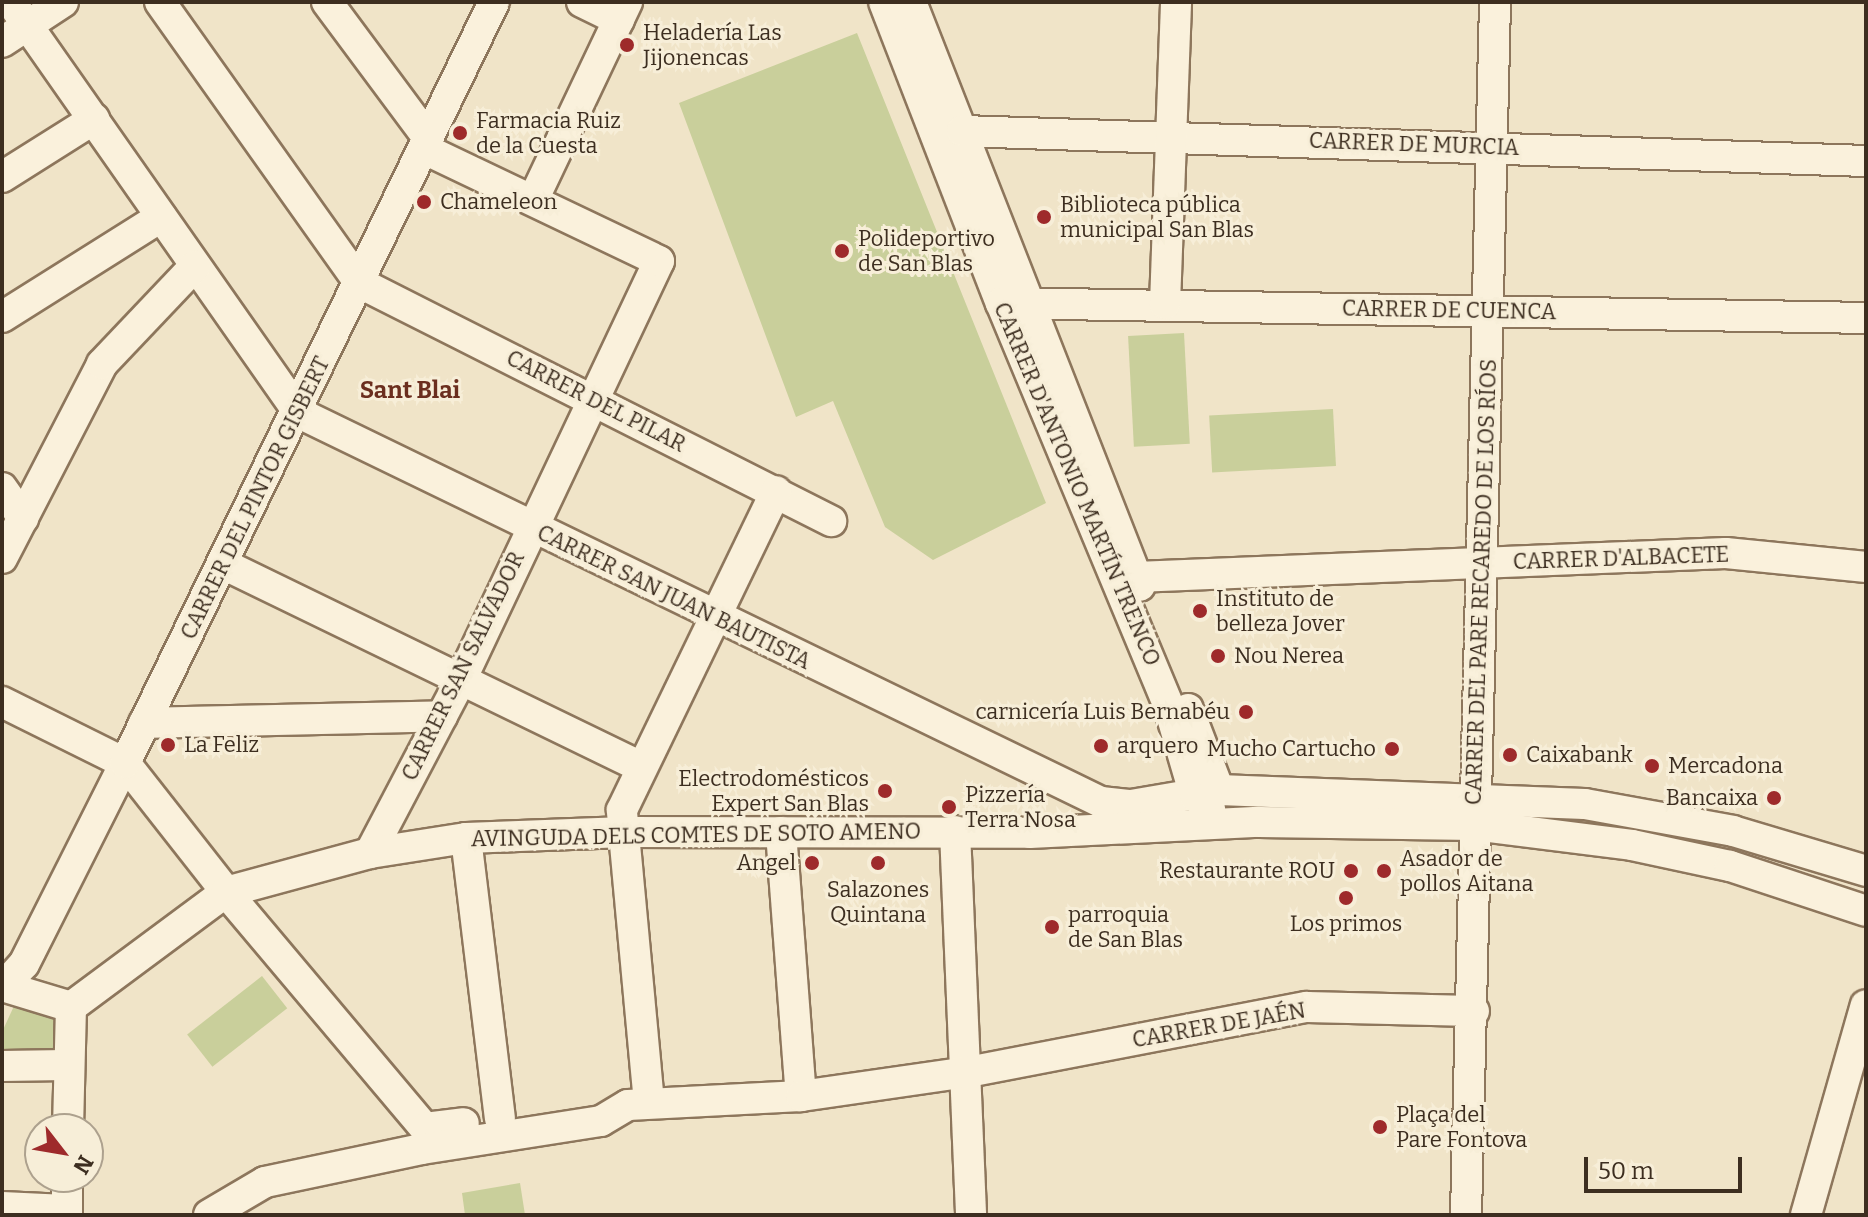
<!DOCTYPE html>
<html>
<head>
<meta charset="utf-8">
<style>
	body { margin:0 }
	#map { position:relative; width:1868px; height:1217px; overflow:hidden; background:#f0e4c8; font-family:Bitter,serif }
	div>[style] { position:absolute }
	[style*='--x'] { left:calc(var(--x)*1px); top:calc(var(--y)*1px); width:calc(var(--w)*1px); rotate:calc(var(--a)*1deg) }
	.green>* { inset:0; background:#c9cf9b; transform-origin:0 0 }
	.roads { filter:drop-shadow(2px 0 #8d765c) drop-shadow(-2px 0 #8d765c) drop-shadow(0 2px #8d765c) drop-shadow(0 -2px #8d765c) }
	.minor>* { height:30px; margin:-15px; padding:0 15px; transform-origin:15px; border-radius:15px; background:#faf1dc }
	.dots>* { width:22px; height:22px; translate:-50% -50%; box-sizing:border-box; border:4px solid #f7eed8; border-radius:50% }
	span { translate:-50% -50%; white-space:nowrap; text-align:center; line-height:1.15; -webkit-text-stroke:6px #f7eed8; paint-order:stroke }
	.poi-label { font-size:22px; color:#3d2e20 }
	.left { translate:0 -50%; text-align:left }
	.right { translate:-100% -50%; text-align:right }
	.street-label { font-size:22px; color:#3d2e20 }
	.neighbourhood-label { font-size:24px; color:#6b2e1e; font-weight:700 }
	.frame { position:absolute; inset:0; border:4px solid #3d2e20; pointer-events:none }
	.north { position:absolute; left:24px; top:1113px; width:80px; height:80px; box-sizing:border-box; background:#f7eed8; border:2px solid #ada18e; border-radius:50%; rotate:121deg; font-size:22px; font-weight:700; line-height:32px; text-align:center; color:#3d2e20 }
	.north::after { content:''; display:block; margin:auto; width:28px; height:36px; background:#9e2a2b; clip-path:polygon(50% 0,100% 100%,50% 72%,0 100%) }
	.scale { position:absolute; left:1584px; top:1157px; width:158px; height:36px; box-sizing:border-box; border:4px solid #3d2e20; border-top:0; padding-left:10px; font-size:24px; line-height:28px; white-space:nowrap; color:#3d2e20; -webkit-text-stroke:6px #f7eed8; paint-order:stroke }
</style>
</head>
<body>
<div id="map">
	<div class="green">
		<div style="clip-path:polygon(857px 33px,1046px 503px,933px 560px,885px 527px,833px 401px,796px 417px,679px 103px)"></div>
		<div style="left:1184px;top:333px;width:111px;height:56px;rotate:87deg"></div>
		<div style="left:1333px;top:409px;width:57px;height:124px;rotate:87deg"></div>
		<div style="left:262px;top:976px;width:41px;height:95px;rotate:52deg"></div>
		<div style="clip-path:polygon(14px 1006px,59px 1019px,57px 1060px,2px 1060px,2px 1032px)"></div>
		<div style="clip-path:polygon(520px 1183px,525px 1215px,465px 1215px,462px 1193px)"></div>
	</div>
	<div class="roads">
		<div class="minor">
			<div style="--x:11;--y:2;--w:502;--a:54.98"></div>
			<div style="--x:299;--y:413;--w:891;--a:25.88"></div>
			<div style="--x:1101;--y:802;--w:30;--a:6"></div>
			<div style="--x:1131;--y:805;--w:89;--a:-9.7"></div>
			<div style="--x:1219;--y:790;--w:366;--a:2.2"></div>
			<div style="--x:1585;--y:804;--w:150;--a:10.3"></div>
			<div style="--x:1733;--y:831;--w:139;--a:16.7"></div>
			<div style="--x:160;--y:2;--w:345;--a:54.6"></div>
			<div style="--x:360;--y:283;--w:528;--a:26.81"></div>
			<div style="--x:327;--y:2;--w:169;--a:53.4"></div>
			<div style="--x:582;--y:2;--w:41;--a:25.9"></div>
			<div style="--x:884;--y:2;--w:323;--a:68.8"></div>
			<div style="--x:1001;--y:303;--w:438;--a:67.4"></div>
			<div style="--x:1169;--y:707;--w:93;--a:73.7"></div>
			<div style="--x:1195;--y:796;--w:20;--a:41"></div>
			<div style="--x:911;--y:2;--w:627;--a:68.59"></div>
			<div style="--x:2;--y:42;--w:73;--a:-33.3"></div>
			<div style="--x:962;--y:131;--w:904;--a:1.9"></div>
			<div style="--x:2;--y:177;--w:109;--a:-32.2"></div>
			<div style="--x:534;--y:198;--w:217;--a:-64.6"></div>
			<div style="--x:1001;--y:303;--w:865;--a:0.99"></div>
			<div style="--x:1165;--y:304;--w:302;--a:-87.9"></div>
			<div style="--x:2;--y:317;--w:188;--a:-32.2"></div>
			<div style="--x:2;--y:488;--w:37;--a:55"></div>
			<div style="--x:2;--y:558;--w:218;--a:-62.7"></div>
			<div style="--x:102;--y:364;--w:135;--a:-46.5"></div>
			<div style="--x:223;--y:564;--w:465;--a:25.9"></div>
			<div style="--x:1136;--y:577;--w:590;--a:-2.33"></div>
			<div style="--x:1726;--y:553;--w:141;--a:5.7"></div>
			<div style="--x:2;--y:702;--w:137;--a:26.4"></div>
			<div style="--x:125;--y:763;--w:164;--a:51.9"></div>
			<div style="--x:226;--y:892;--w:309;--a:49.9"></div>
			<div style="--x:425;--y:1128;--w:39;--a:-7"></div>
			<div style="--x:1188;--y:709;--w:87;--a:69.1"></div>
			<div style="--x:144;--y:723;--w:298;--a:-1.3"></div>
			<div style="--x:955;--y:831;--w:384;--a:87.6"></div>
			<div style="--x:781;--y:832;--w:265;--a:85.7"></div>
			<div style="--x:466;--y:838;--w:282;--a:83.1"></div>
			<div style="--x:370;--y:853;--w:195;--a:-62.3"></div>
			<div style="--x:461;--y:680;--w:463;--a:-64.7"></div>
			<div style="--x:659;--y:261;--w:260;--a:-154.5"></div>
			<div style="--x:2;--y:986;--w:72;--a:16.9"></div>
			<div style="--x:3;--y:987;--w:31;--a:-48"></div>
			<div style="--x:24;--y:964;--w:225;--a:-63.3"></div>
			<div style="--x:125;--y:763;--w:846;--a:-64.13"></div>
			<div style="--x:71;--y:1007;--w:193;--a:-36.6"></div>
			<div style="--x:226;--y:892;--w:149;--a:-15.2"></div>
			<div style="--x:370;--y:853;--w:97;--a:-8.9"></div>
			<div style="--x:466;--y:838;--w:159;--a:-2.2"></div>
			<div style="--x:625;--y:832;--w:405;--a:0.1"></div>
			<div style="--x:1030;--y:833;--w:229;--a:-2.8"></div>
			<div style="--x:1259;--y:822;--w:215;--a:0.8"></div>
			<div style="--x:1474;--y:825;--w:159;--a:7.2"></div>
			<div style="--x:1632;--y:845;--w:100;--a:12.1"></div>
			<div style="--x:1730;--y:866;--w:143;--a:18.3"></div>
			<div style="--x:2;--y:1066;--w:64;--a:-0.9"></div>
			<div style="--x:649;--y:1103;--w:294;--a:-95.3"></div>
			<div style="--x:622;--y:810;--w:354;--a:-64.2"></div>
			<div style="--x:68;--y:1129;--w:122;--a:-88.6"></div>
			<div style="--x:2;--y:1207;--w:64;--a:2.7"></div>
			<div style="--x:67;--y:1215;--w:38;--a:-90"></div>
			<div style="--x:209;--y:1215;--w:65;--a:-30.5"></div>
			<div style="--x:265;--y:1182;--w:160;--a:-11.9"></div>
			<div style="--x:422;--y:1149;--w:181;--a:-8.9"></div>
			<div style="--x:601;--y:1121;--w:31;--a:-31"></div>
			<div style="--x:628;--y:1105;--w:173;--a:-3"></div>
			<div style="--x:801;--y:1096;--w:169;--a:-8.2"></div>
			<div style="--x:968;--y:1072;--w:345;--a:-10.9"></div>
			<div style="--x:1307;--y:1007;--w:167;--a:1.4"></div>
			<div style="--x:1466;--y:1215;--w:1213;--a:-88.63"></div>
			<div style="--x:1806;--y:1215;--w:218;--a:-74.1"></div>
		</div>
	</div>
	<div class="dots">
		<div style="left:627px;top:45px;background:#9e2a2b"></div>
		<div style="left:460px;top:133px;background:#9e2a2b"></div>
		<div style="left:424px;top:202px;background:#9e2a2b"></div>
		<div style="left:1044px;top:217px;background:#9e2a2b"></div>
		<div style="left:842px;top:251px;background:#9e2a2b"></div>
		<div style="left:1200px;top:611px;background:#9e2a2b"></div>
		<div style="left:1218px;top:656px;background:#9e2a2b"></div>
		<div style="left:1246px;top:712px;background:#9e2a2b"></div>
		<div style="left:168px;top:745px;background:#9e2a2b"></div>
		<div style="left:1101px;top:746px;background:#9e2a2b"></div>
		<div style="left:1392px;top:749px;background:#9e2a2b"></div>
		<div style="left:1510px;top:755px;background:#9e2a2b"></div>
		<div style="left:1652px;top:766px;background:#9e2a2b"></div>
		<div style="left:885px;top:791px;background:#9e2a2b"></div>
		<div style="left:1774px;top:798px;background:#9e2a2b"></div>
		<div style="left:949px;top:807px;background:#9e2a2b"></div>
		<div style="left:812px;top:863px;background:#9e2a2b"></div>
		<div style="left:878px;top:863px;background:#9e2a2b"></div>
		<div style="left:1351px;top:871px;background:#9e2a2b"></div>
		<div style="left:1384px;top:871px;background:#9e2a2b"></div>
		<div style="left:1346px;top:898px;background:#9e2a2b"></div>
		<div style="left:1052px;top:927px;background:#9e2a2b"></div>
		<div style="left:1380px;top:1127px;background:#9e2a2b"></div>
	</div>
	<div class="poi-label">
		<span class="left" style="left:643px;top:45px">Heladería Las<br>Jijonencas</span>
		<span class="left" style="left:476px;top:133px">Farmacia Ruiz<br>de la Cuesta</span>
		<span class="left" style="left:440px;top:202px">Chameleon</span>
		<span class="left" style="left:1060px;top:217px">Biblioteca pública<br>municipal San Blas</span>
		<span class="left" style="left:858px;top:251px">Polideportivo<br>de San Blas</span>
		<span class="left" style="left:1216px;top:611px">Instituto de<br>belleza Jover</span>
		<span class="left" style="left:1234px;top:656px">Nou Nerea</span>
		<span class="right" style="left:1230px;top:712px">carnicería Luis Bernabéu</span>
		<span class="left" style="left:184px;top:745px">La Feliz</span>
		<span class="left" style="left:1117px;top:746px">arquero</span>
		<span class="right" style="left:1376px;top:749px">Mucho Cartucho</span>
		<span class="left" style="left:1526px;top:755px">Caixabank</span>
		<span class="left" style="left:1668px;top:766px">Mercadona</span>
		<span class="right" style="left:869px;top:791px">Electrodomésticos<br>Expert San Blas</span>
		<span class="left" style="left:965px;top:807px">Pizzería<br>Terra Nosa</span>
		<span class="right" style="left:1758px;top:798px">Bancaixa</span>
		<span class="left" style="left:1400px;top:871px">Asador de<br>pollos Aitana</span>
		<span class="right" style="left:796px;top:863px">Angel</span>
		<span class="right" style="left:1335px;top:871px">Restaurante ROU</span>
		<span style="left:878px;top:902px">Salazones<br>Quintana</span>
		<span class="left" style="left:1068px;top:927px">parroquia<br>de San Blas</span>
		<span style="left:1346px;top:924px">Los primos</span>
		<span class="left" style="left:1396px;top:1127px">Plaça del<br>Pare Fontova</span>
	</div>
	<div class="street-label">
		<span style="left:1414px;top:144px;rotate:2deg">CARRER DE MURCIA</span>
		<span style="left:1449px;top:310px;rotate:1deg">CARRER DE CUENCA</span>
		<span style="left:596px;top:401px;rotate:27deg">CARRER DEL PILAR</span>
		<span style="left:1077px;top:484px;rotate:67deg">CARRER D'ANTONIO MARTÍN TRENCO</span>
		<span style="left:255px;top:498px;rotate:-64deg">CARRER DEL PINTOR GISBERT</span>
		<span style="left:1621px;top:558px;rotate:-2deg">CARRER D'ALBACETE</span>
		<span style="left:1481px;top:582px;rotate:-88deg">CARRER DEL PARE RECAREDO DE LOS RÍOS</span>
		<span style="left:674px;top:597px;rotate:26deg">CARRER SAN JUAN BAUTISTA</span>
		<span style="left:463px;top:666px;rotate:-64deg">CARRER SAN SALVADOR</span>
		<span style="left:696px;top:835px;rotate:-1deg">AVINGUDA DELS COMTES DE SOTO AMENO</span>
		<span style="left:1219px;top:1025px;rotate:-10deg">CARRER DE JAÉN</span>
	</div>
	<div class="neighbourhood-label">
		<span style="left:410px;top:391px">Sant Blai</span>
	</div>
	<div class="frame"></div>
	<div class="north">N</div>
	<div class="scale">50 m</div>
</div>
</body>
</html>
